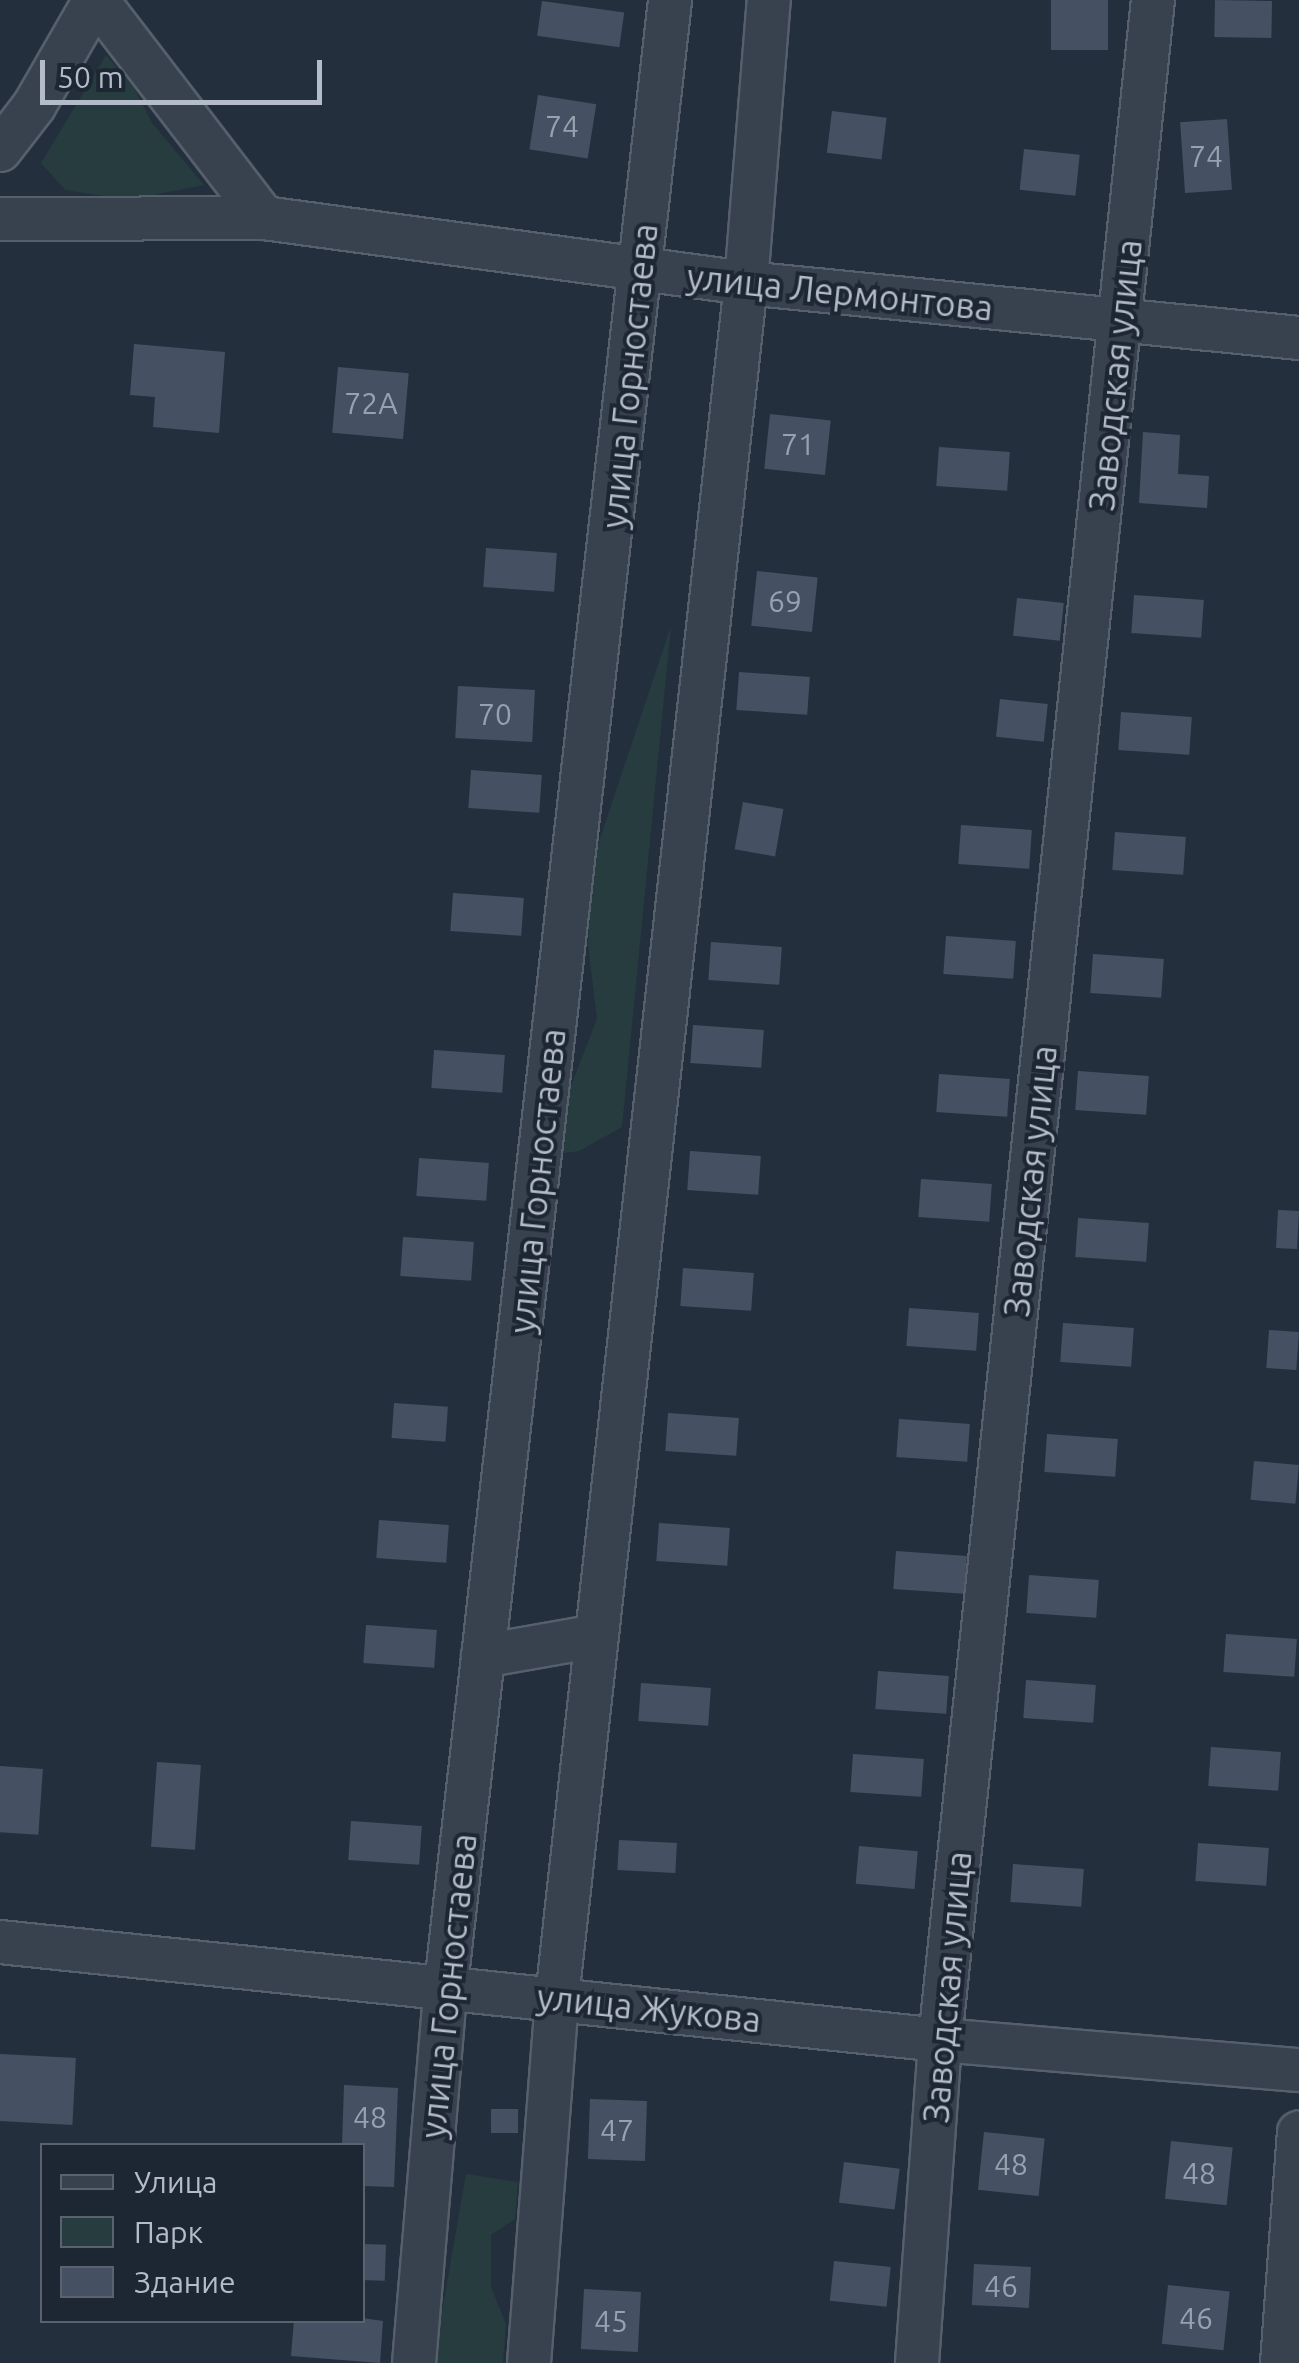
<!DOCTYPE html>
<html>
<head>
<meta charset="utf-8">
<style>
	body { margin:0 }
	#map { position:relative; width:1299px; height:2363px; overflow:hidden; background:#242f3e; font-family:Ubuntu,sans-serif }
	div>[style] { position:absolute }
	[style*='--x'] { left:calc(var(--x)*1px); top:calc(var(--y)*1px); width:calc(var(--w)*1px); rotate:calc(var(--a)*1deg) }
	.green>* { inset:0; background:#263c3f }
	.building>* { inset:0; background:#455162; transform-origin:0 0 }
	.roads { filter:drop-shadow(2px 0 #565f6c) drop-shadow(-2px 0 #565f6c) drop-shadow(0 2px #565f6c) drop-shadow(0 -2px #565f6c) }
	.street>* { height:42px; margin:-21px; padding:0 21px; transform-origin:21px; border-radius:21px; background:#38414e }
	span { translate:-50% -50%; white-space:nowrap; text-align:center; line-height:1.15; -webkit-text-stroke:8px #1d2633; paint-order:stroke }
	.number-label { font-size:30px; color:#98a1af }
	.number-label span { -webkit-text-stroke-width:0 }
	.street-label { font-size:35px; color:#b4bcc9 }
	.legend { position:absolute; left:40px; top:2143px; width:325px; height:180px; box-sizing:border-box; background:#1d2633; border:2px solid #59626f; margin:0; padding:12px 18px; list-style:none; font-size:30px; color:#b4bcc9 }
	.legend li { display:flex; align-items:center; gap:20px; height:50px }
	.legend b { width:50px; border:2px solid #59626f }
	.scale { position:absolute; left:40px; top:60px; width:282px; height:45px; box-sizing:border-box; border:5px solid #b4bcc9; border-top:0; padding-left:12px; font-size:30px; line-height:35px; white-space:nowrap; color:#b4bcc9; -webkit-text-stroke:8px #1d2633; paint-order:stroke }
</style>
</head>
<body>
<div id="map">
	<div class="green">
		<div style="clip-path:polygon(106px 55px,133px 86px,152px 123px,204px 185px,127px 200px,65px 190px,41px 163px)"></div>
		<div style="clip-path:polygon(671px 626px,622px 1127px,579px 1151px,558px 1154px,567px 1096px,597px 1019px,588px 945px,591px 866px)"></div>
		<div style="clip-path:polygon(466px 2174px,518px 2182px,515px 2219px,491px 2235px,491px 2287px,506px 2324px,503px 2363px,433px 2363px)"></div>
	</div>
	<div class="building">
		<div style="left:1051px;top:0;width:57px;height:50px"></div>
		<div style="left:1215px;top:0;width:57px;height:37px;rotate:1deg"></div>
		<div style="left:542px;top:1px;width:83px;height:35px;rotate:8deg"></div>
		<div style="left:538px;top:95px;width:59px;height:55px;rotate:9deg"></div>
		<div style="left:832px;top:111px;width:55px;height:42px;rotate:7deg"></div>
		<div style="left:1227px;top:119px;width:71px;height:47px;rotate:86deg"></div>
		<div style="left:1024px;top:149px;width:56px;height:41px;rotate:6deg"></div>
		<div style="clip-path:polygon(134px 344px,225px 352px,219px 433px,153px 427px,155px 397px,130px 395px)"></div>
		<div style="left:338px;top:367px;width:71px;height:66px;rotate:5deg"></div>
		<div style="left:770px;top:414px;width:61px;height:55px;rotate:6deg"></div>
		<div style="clip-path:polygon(1143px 432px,1180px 435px,1178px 474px,1209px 476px,1207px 508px,1139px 503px)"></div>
		<div style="left:939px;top:447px;width:71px;height:39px;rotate:4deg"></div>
		<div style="left:486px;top:548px;width:71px;height:39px;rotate:4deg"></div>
		<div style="left:757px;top:571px;width:61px;height:55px;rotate:6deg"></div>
		<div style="left:1134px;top:595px;width:70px;height:38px;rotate:4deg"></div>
		<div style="left:1017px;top:598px;width:47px;height:38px;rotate:6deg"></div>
		<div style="left:739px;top:672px;width:71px;height:38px;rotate:4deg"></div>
		<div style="left:458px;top:686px;width:77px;height:52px;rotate:3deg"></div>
		<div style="left:1000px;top:699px;width:48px;height:38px;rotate:6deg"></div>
		<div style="left:1121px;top:712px;width:71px;height:38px;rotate:4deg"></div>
		<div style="left:471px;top:770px;width:71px;height:38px;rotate:4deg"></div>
		<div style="left:743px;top:802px;width:41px;height:48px;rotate:10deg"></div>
		<div style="left:961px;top:825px;width:71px;height:39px;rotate:4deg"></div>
		<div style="left:1115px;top:832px;width:71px;height:38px;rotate:4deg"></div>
		<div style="left:453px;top:893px;width:71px;height:38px;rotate:4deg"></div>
		<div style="left:946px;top:936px;width:70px;height:38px;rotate:4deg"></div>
		<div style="left:711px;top:942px;width:71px;height:38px;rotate:4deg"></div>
		<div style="left:1093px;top:954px;width:71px;height:39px;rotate:4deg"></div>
		<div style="left:693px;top:1025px;width:71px;height:38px;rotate:4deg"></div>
		<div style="left:434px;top:1050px;width:71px;height:38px;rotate:4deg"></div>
		<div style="left:1078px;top:1071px;width:71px;height:39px;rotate:4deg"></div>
		<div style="left:939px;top:1074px;width:71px;height:38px;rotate:4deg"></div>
		<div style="left:690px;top:1151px;width:71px;height:39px;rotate:4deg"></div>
		<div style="left:419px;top:1158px;width:70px;height:38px;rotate:4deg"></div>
		<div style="left:921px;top:1179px;width:71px;height:38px;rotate:4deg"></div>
		<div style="left:1278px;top:1210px;width:21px;height:38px;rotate:3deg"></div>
		<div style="left:1078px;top:1218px;width:71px;height:39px;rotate:4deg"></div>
		<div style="left:403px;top:1237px;width:71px;height:39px;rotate:4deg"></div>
		<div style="left:683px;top:1268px;width:71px;height:38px;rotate:4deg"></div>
		<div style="left:909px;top:1308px;width:70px;height:38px;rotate:4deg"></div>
		<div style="left:1063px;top:1323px;width:71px;height:39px;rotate:4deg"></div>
		<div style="left:1269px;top:1330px;width:30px;height:38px;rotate:4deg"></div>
		<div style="left:394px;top:1403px;width:54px;height:35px;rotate:4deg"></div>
		<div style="left:668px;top:1413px;width:71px;height:38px;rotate:4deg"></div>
		<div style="left:899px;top:1419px;width:71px;height:38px;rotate:4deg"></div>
		<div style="left:1047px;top:1434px;width:71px;height:38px;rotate:4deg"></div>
		<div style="left:1254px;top:1461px;width:45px;height:39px;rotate:5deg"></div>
		<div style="left:379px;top:1520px;width:70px;height:38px;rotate:4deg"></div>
		<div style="left:659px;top:1523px;width:71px;height:38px;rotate:4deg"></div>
		<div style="left:896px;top:1551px;width:71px;height:38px;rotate:4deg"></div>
		<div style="left:1029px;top:1575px;width:70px;height:38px;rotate:4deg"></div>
		<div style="left:366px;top:1625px;width:71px;height:38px;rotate:4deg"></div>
		<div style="left:1226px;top:1634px;width:71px;height:38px;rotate:4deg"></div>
		<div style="left:878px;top:1671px;width:71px;height:38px;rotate:4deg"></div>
		<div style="left:1026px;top:1680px;width:70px;height:38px;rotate:4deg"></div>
		<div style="left:641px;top:1683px;width:70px;height:38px;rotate:4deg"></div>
		<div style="left:1211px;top:1747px;width:70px;height:39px;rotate:4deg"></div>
		<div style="left:853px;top:1754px;width:71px;height:38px;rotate:4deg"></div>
		<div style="left:157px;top:1762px;width:44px;height:85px;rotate:4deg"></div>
		<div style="left:0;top:1766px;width:43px;height:66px;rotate:4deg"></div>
		<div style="left:351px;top:1821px;width:71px;height:39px;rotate:4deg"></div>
		<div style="left:619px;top:1840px;width:58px;height:30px;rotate:3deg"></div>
		<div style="left:1198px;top:1843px;width:71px;height:38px;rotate:4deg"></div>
		<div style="left:859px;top:1846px;width:59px;height:38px;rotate:5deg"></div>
		<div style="left:1013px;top:1864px;width:71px;height:38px;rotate:4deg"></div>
		<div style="left:0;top:2054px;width:76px;height:67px;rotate:3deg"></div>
		<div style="clip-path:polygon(344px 2085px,398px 2088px,394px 2187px,362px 2186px,362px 2146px,342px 2146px)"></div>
		<div style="left:590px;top:2099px;width:57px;height:60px;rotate:2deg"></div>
		<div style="left:491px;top:2109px;width:27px;height:24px"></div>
		<div style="left:984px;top:2132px;width:61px;height:58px;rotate:6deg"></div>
		<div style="left:1171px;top:2141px;width:62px;height:58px;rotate:6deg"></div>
		<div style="left:844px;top:2162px;width:56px;height:41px;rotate:7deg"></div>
		<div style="left:362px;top:2244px;width:24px;height:36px;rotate:2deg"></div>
		<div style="left:834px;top:2261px;width:57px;height:40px;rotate:6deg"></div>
		<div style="left:974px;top:2264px;width:57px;height:41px;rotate:3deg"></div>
		<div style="left:1168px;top:2285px;width:62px;height:59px;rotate:6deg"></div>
		<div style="left:584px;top:2289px;width:57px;height:60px;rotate:3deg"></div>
		<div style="clip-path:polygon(362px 2318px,383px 2321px,380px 2363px,291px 2356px,294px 2320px)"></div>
	</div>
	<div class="roads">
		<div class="street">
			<div style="--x:0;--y:150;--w:56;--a:-52.3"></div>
			<div style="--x:34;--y:106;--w:122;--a:-60.1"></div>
			<div style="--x:264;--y:218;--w:486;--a:7.7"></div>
			<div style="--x:746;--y:283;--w:556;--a:5.68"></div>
			<div style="--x:0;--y:219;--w:264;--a:-0.2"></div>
			<div style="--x:264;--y:218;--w:275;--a:-127.5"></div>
			<div style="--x:483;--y:1656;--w:115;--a:-10"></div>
			<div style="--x:0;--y:1942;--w:945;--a:5.95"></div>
			<div style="--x:940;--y:2040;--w:360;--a:4.8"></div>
			<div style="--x:414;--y:2363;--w:379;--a:-85.2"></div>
			<div style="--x:446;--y:1985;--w:1998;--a:-83.56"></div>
			<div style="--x:529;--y:2363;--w:366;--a:-85.6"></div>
			<div style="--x:557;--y:1998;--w:1725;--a:-83.71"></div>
			<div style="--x:746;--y:283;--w:284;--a:-85.4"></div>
			<div style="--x:917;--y:2363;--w:324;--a:-85.9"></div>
			<div style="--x:940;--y:2040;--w:2051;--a:-84.04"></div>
			<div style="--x:1282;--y:2363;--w:231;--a:-85.8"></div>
		</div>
	</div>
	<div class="number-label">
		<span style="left:562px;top:126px">74</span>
		<span style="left:1206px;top:156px">74</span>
		<span style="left:371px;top:403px">72А</span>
		<span style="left:798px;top:444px">71</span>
		<span style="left:785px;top:601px">69</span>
		<span style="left:495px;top:714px">70</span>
		<span style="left:370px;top:2117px">48</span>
		<span style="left:617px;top:2130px">47</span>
		<span style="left:1011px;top:2164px">48</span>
		<span style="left:1199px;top:2173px">48</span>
		<span style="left:1001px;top:2286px">46</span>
		<span style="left:1196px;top:2318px">46</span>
		<span style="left:611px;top:2321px">45</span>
	</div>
	<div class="street-label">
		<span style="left:840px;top:292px;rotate:6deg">улица Лермонтова</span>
		<span style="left:1115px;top:375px;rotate:-84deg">Заводская улица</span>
		<span style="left:629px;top:376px;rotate:-84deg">улица Горностаева</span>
		<span style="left:537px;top:1181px;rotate:-84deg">улица Горностаева</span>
		<span style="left:1030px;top:1181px;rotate:-84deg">Заводская улица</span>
		<span style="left:448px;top:1986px;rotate:-84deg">улица Горностаева</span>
		<span style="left:947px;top:1987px;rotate:-85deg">Заводская улица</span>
		<span style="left:649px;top:2008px;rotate:6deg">улица Жукова</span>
	</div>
	<ul class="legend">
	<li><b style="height:12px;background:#38414e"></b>Улица</li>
	<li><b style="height:28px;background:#263c3f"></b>Парк</li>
	<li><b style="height:28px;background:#455162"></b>Здание</li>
	</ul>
	<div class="scale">50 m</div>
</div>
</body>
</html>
